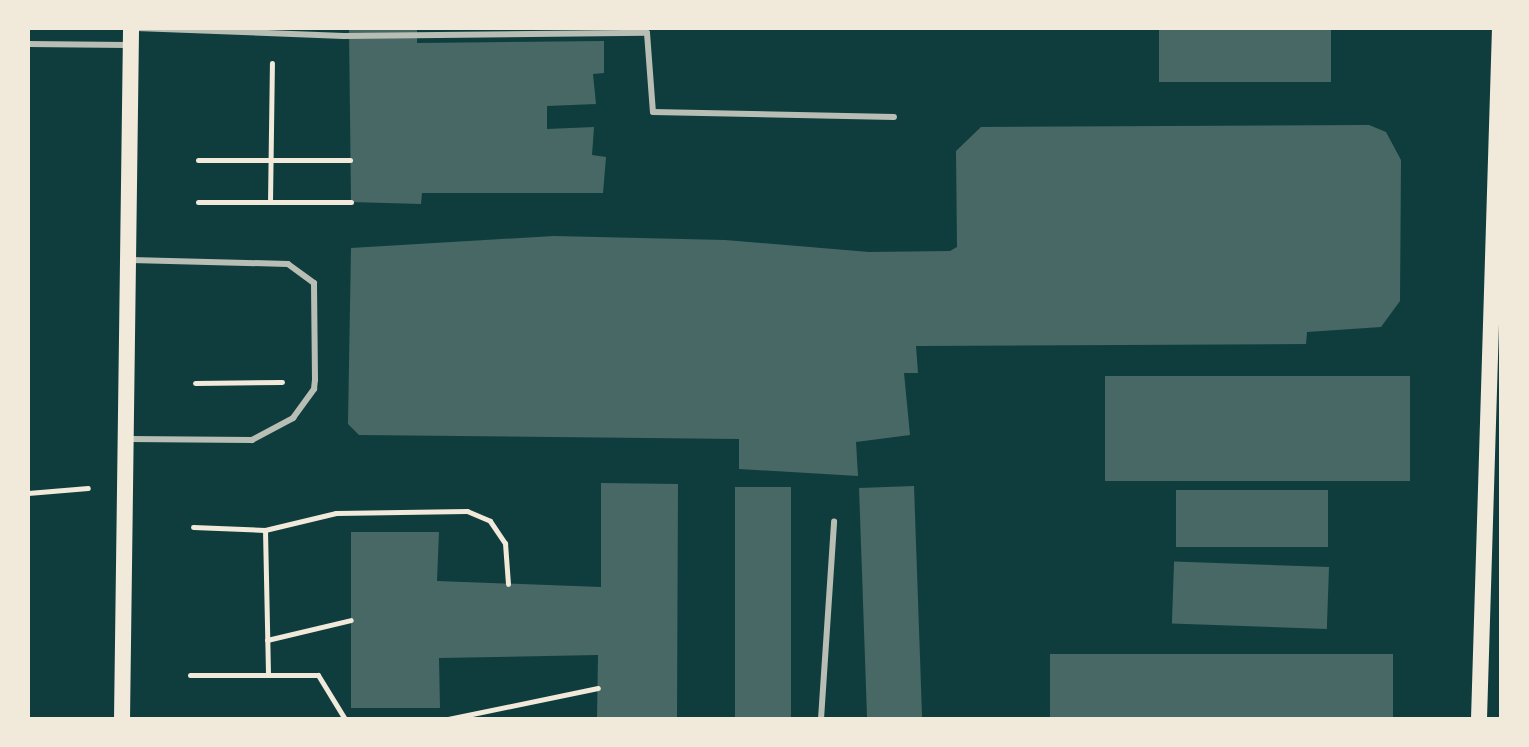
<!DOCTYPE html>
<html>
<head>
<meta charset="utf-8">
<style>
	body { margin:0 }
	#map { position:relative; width:1529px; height:747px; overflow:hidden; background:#0f3d3e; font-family:"IBM Plex Serif",serif }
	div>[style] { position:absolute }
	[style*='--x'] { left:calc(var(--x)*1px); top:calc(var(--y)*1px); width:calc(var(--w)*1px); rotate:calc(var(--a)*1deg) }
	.building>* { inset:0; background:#486865; transform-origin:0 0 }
	.path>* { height:5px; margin:-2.5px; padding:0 2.5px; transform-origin:2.5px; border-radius:2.5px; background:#f1e9da }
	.service>* { height:6px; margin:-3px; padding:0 3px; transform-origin:3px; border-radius:3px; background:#b8beb3 }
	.secondary>* { height:16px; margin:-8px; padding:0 8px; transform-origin:8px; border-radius:8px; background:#f1e9da }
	span { translate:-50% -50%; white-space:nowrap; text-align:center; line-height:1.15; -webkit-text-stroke:8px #f1e9da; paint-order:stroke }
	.frame { position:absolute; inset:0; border:30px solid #f1e9da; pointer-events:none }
</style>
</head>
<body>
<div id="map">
	<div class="building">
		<div style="clip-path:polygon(349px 28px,417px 28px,417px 43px,604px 41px,604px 73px,593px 74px,596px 104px,547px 106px,547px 129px,594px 127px,592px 155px,606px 157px,603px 193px,422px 193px,421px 204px,351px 202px)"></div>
		<div style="left:1159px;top:28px;width:172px;height:54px"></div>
		<div style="clip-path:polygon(1369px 125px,1386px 132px,1401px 160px,1400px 301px,1381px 327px,1307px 332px,1306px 344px,916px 346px,918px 373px,904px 373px,910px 435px,856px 442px,858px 476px,739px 469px,739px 439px,359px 435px,348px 424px,351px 248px,554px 236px,725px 240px,869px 252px,950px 251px,957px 247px,956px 151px,981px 127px)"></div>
		<div style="left:1105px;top:376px;width:305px;height:105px"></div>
		<div style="clip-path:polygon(601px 483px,678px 484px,677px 719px,597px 719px,598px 655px,439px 658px,440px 708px,351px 708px,351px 532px,439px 532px,437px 581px,601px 587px)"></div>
		<div style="left:914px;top:486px;width:233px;height:55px;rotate:88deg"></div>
		<div style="left:735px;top:487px;width:56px;height:232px"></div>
		<div style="left:1176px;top:490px;width:152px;height:57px"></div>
		<div style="left:1329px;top:567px;width:62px;height:155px;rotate:92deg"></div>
		<div style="left:1050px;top:654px;width:343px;height:65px"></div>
	</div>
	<div class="path">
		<div style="--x:198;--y:160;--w:152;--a:0"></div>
		<div style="--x:198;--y:202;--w:153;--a:0"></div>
		<div style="--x:270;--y:202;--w:139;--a:-89.2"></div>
		<div style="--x:195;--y:383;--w:87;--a:-0.7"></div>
		<div style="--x:28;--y:493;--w:60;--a:-4.8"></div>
		<div style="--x:193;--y:527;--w:72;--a:2.4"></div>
		<div style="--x:265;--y:530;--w:73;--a:-13.5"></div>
		<div style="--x:336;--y:513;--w:131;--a:-0.9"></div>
		<div style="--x:467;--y:511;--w:25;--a:23"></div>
		<div style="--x:490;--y:521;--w:27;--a:56"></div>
		<div style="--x:505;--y:543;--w:41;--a:85.8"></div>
		<div style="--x:265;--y:530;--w:144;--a:88.8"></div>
		<div style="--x:267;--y:640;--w:86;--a:-13.4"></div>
		<div style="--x:190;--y:675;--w:128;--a:0"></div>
		<div style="--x:318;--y:675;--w:52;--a:58.5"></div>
		<div style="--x:448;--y:719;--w:153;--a:-11.7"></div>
	</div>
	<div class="service">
		<div style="--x:136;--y:28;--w:208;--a:2.2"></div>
		<div style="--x:344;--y:36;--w:303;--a:-0.6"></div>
		<div style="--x:647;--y:33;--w:79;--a:85.7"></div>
		<div style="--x:653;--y:112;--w:241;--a:1.2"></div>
		<div style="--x:28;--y:44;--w:99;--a:0.6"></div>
		<div style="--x:129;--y:439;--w:123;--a:0.5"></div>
		<div style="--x:252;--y:440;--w:47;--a:-28.2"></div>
		<div style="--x:293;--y:418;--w:36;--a:-54"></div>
		<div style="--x:314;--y:389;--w:9;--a:-84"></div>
		<div style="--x:315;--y:380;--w:97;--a:-90.6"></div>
		<div style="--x:314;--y:283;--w:32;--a:-144"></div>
		<div style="--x:288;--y:264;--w:157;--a:-178.5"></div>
		<div style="--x:821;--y:719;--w:198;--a:-86.2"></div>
	</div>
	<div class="secondary">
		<div style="--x:122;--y:719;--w:691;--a:-89.25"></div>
		<div style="--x:1479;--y:719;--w:691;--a:-88.26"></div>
	</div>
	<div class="frame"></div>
</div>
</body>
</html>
